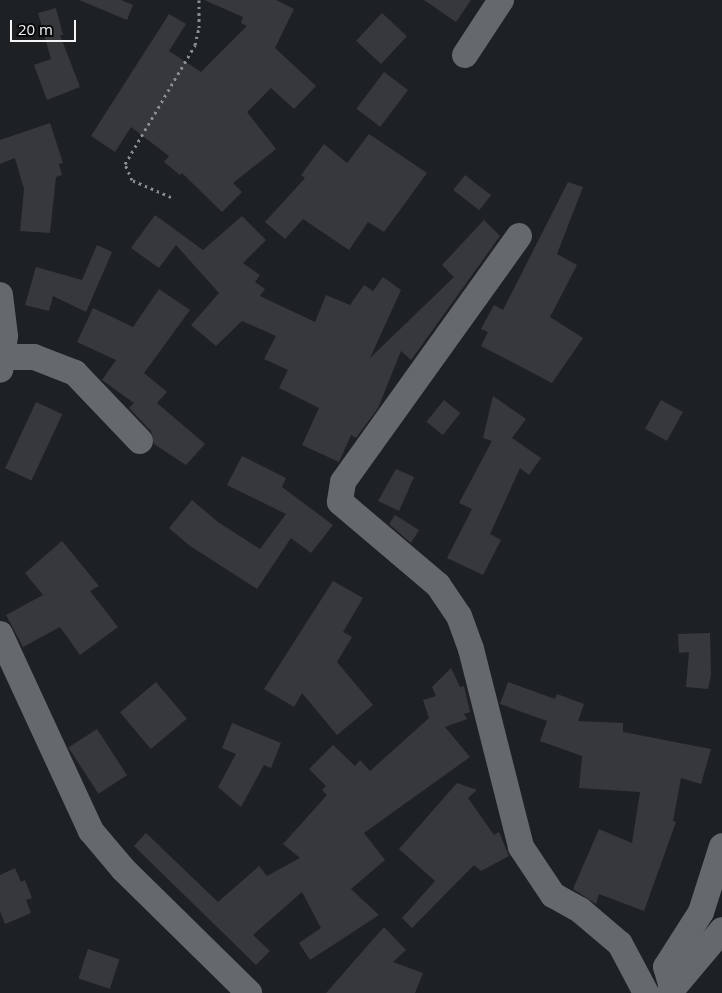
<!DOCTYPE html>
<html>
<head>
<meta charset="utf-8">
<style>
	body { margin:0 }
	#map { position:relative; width:722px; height:993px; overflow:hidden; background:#1e2123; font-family:"Open Sans",sans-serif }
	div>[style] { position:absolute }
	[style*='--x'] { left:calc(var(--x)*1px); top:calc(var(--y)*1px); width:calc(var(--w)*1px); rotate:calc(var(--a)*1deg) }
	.building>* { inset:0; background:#36383b; transform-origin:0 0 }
	.path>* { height:3px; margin-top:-1.5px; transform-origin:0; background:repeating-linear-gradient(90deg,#8b8e90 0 2.5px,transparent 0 6.5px) }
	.minor>* { height:26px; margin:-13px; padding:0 13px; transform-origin:13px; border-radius:13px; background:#65696c }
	span { translate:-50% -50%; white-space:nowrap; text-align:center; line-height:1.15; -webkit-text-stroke:5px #090a0b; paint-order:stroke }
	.scale { position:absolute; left:10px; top:20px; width:66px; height:22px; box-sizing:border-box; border:2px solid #f2f4f6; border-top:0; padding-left:6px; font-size:15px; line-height:18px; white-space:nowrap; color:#f2f4f6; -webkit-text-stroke:4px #090a0b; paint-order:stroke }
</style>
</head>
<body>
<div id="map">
	<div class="building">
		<div style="clip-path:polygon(79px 0,121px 0,133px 5px,127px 20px)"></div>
		<div style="clip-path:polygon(204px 0,276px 0,294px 9px,275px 48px,316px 86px,294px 109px,271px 88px,247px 112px,276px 149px,233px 183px,242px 192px,222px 212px,182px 173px,180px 175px,164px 162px,169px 156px,131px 127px,115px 152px,91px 136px,169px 14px,186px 24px,169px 51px,201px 72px,247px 26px,241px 23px,243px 17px)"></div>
		<div style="clip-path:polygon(424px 0,471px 0,456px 22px)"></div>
		<div style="clip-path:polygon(56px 8px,63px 35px,60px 35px,80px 87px,47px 100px,34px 65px,51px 59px,38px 13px)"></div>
		<div style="left:382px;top:13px;width:34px;height:38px;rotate:43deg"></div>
		<div style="left:384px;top:72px;width:30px;height:46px;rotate:37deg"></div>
		<div style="clip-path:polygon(50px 123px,63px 163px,59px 164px,62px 175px,56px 177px,50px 233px,20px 231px,24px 189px,15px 158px,0 164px,0 140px)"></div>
		<div style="clip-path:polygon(369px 134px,427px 173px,384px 232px,368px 222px,349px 250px,303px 219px,285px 239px,265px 222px,305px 178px,301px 175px,324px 144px,347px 163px)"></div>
		<div style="left:465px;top:175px;width:33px;height:19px;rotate:38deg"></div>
		<div style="clip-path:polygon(568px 182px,583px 187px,557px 254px,577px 265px,550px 317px,583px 338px,552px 383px,481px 346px,488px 332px,481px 329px,494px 305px,503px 310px)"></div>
		<div style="clip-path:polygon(155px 215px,203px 250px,242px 216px,266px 240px,243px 263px,260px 275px,255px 282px,265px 289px,260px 296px,315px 322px,326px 295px,350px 305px,364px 285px,373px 291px,383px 277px,401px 290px,370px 358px,454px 277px,442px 265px,484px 220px,500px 236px,414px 356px,411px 360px,401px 351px,378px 408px,356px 438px,351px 435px,339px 462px,302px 445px,319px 408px,279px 388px,288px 370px,264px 359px,276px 336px,242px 321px,216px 346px,191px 325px,219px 293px,176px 245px,159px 268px,131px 248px)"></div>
		<div style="clip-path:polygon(97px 245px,112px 252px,86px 312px,53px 296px,49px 311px,25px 305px,36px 267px,82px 280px)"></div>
		<div style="clip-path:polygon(159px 289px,190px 310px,144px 373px,167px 392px,157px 403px,205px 444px,186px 465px,154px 444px,151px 431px,129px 408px,134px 403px,102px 380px,116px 360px,77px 342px,93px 308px,133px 327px)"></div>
		<div style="clip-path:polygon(493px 396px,526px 419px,512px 438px,541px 458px,529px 475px,520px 468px,490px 534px,501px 540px,483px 575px,447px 558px,472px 509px,459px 503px,492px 441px,483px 438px)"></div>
		<div style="left:444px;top:400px;width:21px;height:28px;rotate:39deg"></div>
		<div style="left:661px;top:400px;width:25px;height:33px;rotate:29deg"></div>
		<div style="left:36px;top:402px;width:29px;height:73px;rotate:25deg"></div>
		<div style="clip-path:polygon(242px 456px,286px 478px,282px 487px,333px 525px,311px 553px,291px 538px,257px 589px,190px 546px,169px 528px,192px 500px,218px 522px,260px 549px,286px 514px,227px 485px)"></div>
		<div style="clip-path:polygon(396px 469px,414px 477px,399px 511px,378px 501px)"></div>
		<div style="clip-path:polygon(395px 515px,419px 530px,411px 543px,389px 524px)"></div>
		<div style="clip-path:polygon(62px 541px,99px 586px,90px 591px,118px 627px,80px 655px,60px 627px,23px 647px,6px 615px,43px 595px,25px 573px)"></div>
		<div style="clip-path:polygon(333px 581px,363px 598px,343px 632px,352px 637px,337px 662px,373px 705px,337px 735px,302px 693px,294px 707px,264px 689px)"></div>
		<div style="clip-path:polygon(710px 633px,711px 675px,708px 689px,686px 687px,689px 652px,679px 653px,678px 634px)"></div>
		<div style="clip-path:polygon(451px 668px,460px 687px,464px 686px,470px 712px,464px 714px,467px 719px,445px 727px,470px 757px,364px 833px,385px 860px,351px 889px,379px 915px,310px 960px,299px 943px,321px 928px,302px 892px,253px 935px,270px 951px,256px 965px,134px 846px,146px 833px,218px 902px,259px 866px,267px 876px,300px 858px,283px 844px,327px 795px,322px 790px,326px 786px,309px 769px,333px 745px,355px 766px,360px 760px,370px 771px,429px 718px,423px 700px,436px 696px,432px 687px)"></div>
		<div style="left:156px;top:682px;width:48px;height:47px;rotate:50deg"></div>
		<div style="clip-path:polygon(508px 682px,555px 699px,557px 694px,584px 704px,578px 721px,623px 723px,623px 732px,711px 749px,701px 784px,681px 778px,673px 821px,676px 822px,644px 911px,599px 894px,596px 904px,573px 889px,599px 829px,632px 843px,640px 792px,579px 788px,582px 756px,540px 741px,547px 721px,500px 704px)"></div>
		<div style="clip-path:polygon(232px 723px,281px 743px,271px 768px,264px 765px,241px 807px,218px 787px,236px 754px,222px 748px)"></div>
		<div style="left:97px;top:729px;width:55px;height:34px;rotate:57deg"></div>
		<div style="clip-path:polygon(457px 783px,477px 790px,468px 798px,494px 835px,499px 832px,509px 856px,481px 871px,474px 865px,412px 928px,402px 918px,435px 881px,399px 849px)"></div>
		<div style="clip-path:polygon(15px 868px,21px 882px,25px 880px,32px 898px,26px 900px,31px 913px,5px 924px,0 911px,0 875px)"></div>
		<div style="clip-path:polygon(384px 927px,406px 950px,393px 962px,423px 973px,415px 993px,326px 993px)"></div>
		<div style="left:88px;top:949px;width:33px;height:31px;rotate:18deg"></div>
	</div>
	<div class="path">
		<div style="--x:171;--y:197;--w:43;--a:-156.4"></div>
		<div style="--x:132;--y:180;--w:17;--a:-114"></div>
		<div style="--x:125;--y:164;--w:138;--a:-59.5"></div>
		<div style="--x:195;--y:45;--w:17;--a:-77"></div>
		<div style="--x:199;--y:28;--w:28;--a:-90"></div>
	</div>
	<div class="minor">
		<div style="--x:465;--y:55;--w:66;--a:-56.8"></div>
		<div style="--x:519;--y:236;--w:302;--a:125.6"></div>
		<div style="--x:343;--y:482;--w:20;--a:99"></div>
		<div style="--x:340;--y:502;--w:128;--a:40.3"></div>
		<div style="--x:438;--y:585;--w:37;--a:56"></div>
		<div style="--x:459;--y:616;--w:35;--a:70"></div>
		<div style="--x:471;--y:649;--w:204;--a:75.8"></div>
		<div style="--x:521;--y:847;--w:58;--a:56.3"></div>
		<div style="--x:553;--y:895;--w:31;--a:29"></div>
		<div style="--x:580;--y:910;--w:52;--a:40.4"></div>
		<div style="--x:620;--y:944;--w:55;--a:62"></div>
		<div style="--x:0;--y:295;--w:41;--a:83"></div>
		<div style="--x:5;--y:336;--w:34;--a:98"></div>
		<div style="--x:4;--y:357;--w:30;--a:0"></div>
		<div style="--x:34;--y:357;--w:44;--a:21.3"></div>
		<div style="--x:75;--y:373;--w:94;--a:46.3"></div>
		<div style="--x:0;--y:634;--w:217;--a:65.2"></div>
		<div style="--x:91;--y:831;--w:50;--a:49.9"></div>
		<div style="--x:123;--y:869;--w:177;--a:44.5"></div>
		<div style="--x:673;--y:991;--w:25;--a:-106"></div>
		<div style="--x:666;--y:967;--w:65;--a:-57.5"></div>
		<div style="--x:701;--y:912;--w:69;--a:-72.3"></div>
		<div style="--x:669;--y:993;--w:82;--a:-49.9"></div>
	</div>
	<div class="scale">20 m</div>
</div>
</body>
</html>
